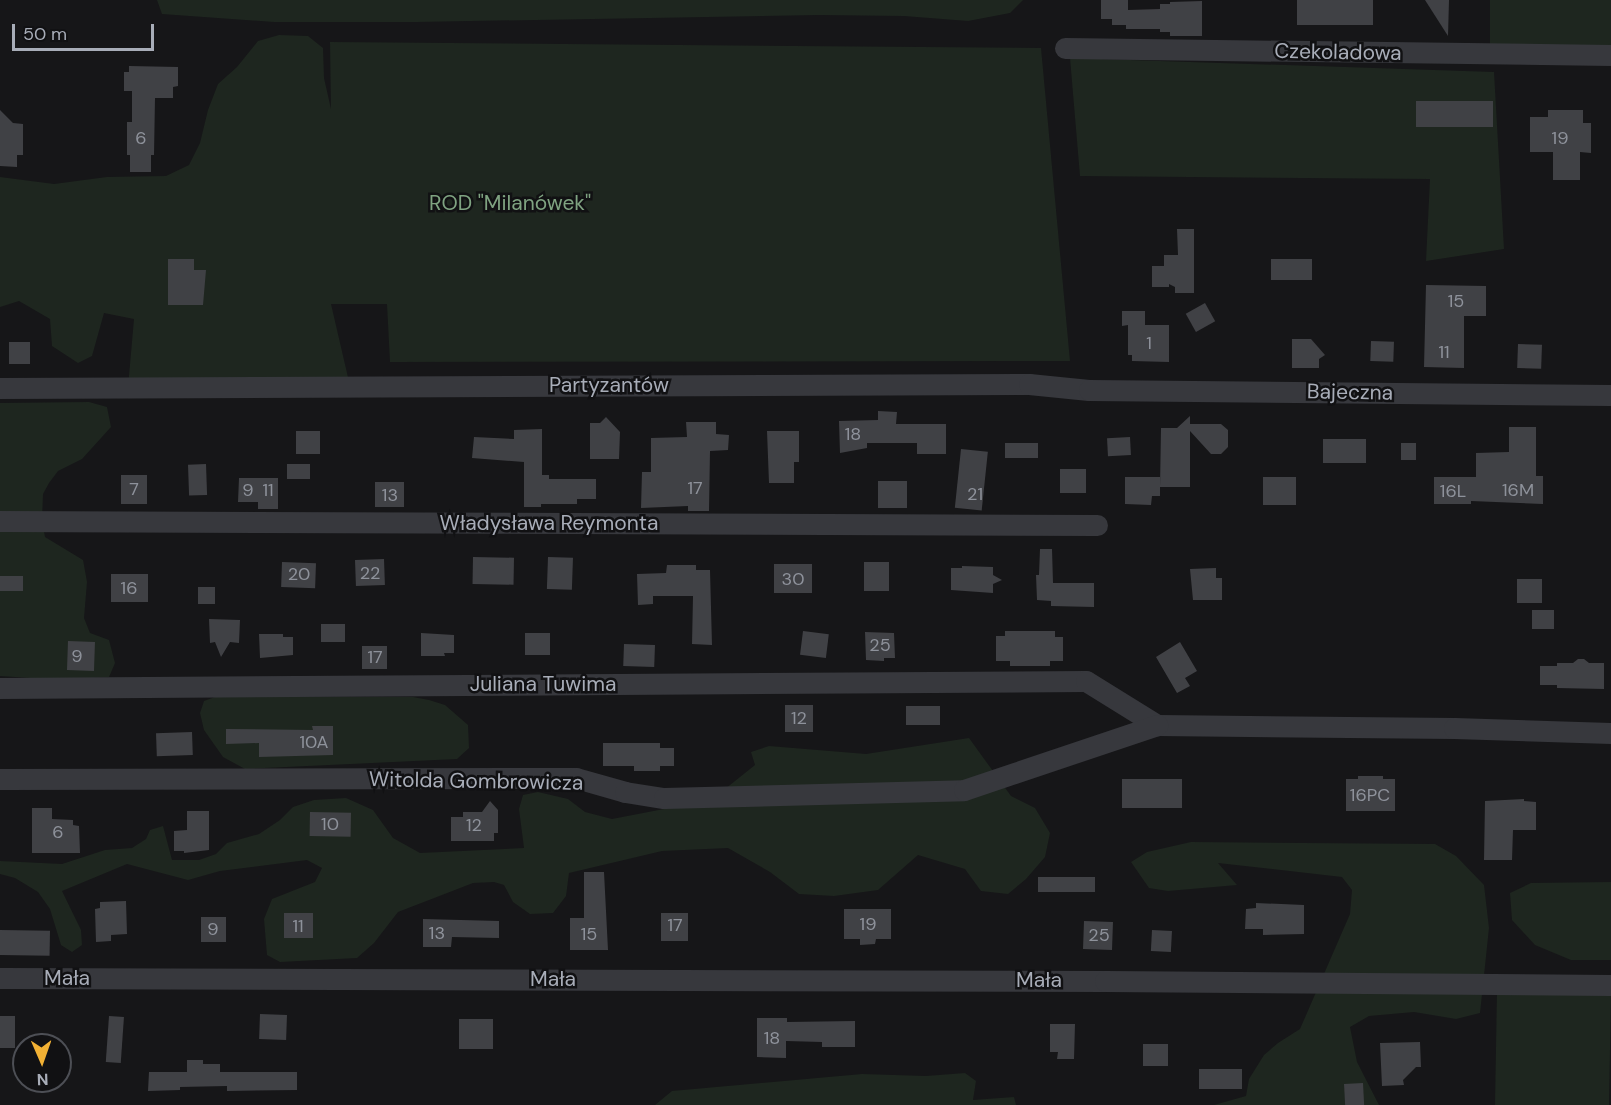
<!DOCTYPE html>
<html>
<head>
<meta charset="utf-8">
<style>
	body { margin:0 }
	#map { position:relative; width:1611px; height:1105px; overflow:hidden; background:#161618; font-family:"DM Sans",sans-serif }
	div>[style] { position:absolute }
	[style*='--x'] { left:calc(var(--x)*1px); top:calc(var(--y)*1px); width:calc(var(--w)*1px); rotate:calc(var(--a)*1deg) }
	.green>* { inset:0; background:#1e261f; transform-origin:0 0 }
	.building>* { inset:0; background:#404145; transform-origin:0 0 }
	.minor>* { height:21px; margin:-10.5px; padding:0 10.5px; transform-origin:10.5px; border-radius:10.5px; background:#37383d }
	span { translate:-50% -50%; white-space:nowrap; text-align:center; line-height:1.15; -webkit-text-stroke:5px #111113; paint-order:stroke }
	.number-label { font-size:18px; color:#8e929b }
	.number-label span { -webkit-text-stroke-width:0 }
	.street-label { font-size:21px; color:#a8adb8 }
	.park-label { font-size:21px; color:#7fa381 }
	.north { position:absolute; left:12px; top:1033px; width:60px; height:60px; box-sizing:border-box; background:#111113; border:2px solid #4d4f55; border-radius:50%; rotate:178deg; font-size:16px; font-weight:700; line-height:24px; text-align:center; color:#a8adb8 }
	.north::after { content:''; display:block; margin:auto; width:21px; height:27px; background:#f2b134; clip-path:polygon(50% 0,100% 100%,50% 72%,0 100%) }
	.scale { position:absolute; left:12px; top:24px; width:142px; height:27px; box-sizing:border-box; border:3px solid #a8adb8; border-top:0; padding-left:8px; font-size:18px; line-height:21px; white-space:nowrap; color:#a8adb8; -webkit-text-stroke:4px #111113; paint-order:stroke }
</style>
</head>
<body>
<div id="map">
	<div class="green">
		<div style="clip-path:polygon(157px 0,1023px 0,1010px 13px,968px 21px,904px 16px,819px 15px,416px 22px,274px 22px,162px 14px)"></div>
		<div style="left:1490px;top:0;width:121px;height:45px"></div>
		<div style="clip-path:polygon(279px 35px,308px 36px,323px 48px,324px 78px,331px 109px,330px 42px,1041px 48px,1070px 361px,390px 362px,387px 304px,331px 304px,350px 386px,128px 387px,134px 319px,104px 313px,92px 356px,78px 363px,52px 346px,50px 319px,19px 301px,0 307px,0 177px,54px 184px,107px 177px,166px 176px,189px 165px,200px 143px,208px 110px,218px 84px,237px 67px,258px 41px)"></div>
		<div style="clip-path:polygon(1070px 58px,1494px 72px,1504px 249px,1426px 261px,1430px 179px,1080px 176px)"></div>
		<div style="clip-path:polygon(89px 402px,107px 407px,111px 427px,82px 459px,58px 471px,49px 483px,43px 494px,42px 521px,45px 537px,83px 560px,87px 582px,84px 618px,90px 633px,109px 640px,115px 663px,109px 677px,61px 680px,0 676px,0 403px)"></div>
		<div style="clip-path:polygon(226px 693px,280px 697px,413px 697px,429px 700px,445px 705px,468px 725px,469px 748px,457px 759px,245px 769px,223px 757px,204px 730px,200px 713px,204px 701px)"></div>
		<div style="clip-path:polygon(969px 738px,1011px 796px,1035px 808px,1050px 833px,1045px 857px,1026px 879px,1008px 894px,981px 891px,965px 869px,918px 855px,878px 890px,834px 896px,799px 894px,770px 872px,728px 848px,662px 851px,569px 873px,566px 896px,553px 913px,530px 914px,513px 902px,504px 885px,494px 882px,473px 883px,398px 912px,374px 943px,357px 958px,280px 962px,267px 955px,264px 919px,272px 899px,315px 882px,322px 868px,307px 860px,220px 871px,188px 880px,127px 864px,62px 891px,81px 930px,82px 945px,72px 952px,61px 945px,50px 909px,38px 892px,15px 878px,0 874px,0 861px,62px 864px,105px 850px,132px 848px,146px 839px,150px 830px,163px 826px,172px 860px,199px 860px,216px 854px,227px 843px,259px 834px,280px 820px,293px 807px,314px 800px,346px 798px,373px 810px,393px 838px,420px 853px,524px 848px,519px 809px,523px 795px,538px 792px,568px 799px,585px 812px,612px 819px,695px 803px,715px 797px,755px 765px,751px 752px,769px 746px,866px 754px)"></div>
		<div style="clip-path:polygon(1191px 842px,1435px 844px,1456px 856px,1484px 885px,1489px 928px,1480px 1013px,1456px 1019px,1414px 1012px,1369px 1016px,1350px 1027px,1357px 1062px,1379px 1105px,1214px 1105px,1246px 1096px,1249px 1079px,1264px 1055px,1278px 1043px,1300px 1029px,1350px 914px,1352px 890px,1342px 877px,1218px 863px,1237px 885px,1168px 891px,1149px 888px,1131px 862px,1147px 852px)"></div>
		<div style="clip-path:polygon(1611px 882px,1611px 960px,1571px 960px,1535px 945px,1512px 920px,1510px 893px,1531px 883px)"></div>
		<div style="left:1497px;top:991px;width:114px;height:114px;rotate:1deg"></div>
		<div style="clip-path:polygon(965px 1073px,976px 1081px,973px 1100px,1014px 1097px,1016px 1105px,655px 1105px,672px 1091px,862px 1074px,926px 1076px)"></div>
	</div>
	<div class="building">
		<div style="clip-path:polygon(1101px 0,1128px 0,1128px 10px,1160px 9px,1160px 4px,1170px 4px,1170px 2px,1202px 1px,1202px 36px,1170px 36px,1170px 32px,1160px 32px,1160px 29px,1126px 29px,1126px 25px,1112px 25px,1112px 19px,1101px 19px)"></div>
		<div style="left:1297px;top:0;width:76px;height:25px"></div>
		<div style="clip-path:polygon(1425px 0,1449px 0,1448px 36px)"></div>
		<div style="clip-path:polygon(129px 66px,178px 67px,178px 86px,173px 87px,173px 98px,155px 98px,154px 155px,151px 155px,151px 172px,130px 172px,130px 155px,127px 155px,127px 122px,132px 122px,132px 91px,124px 91px,124px 72px,129px 72px)"></div>
		<div style="left:1416px;top:101px;width:77px;height:26px"></div>
		<div style="clip-path:polygon(0 110px,13px 123px,23px 124px,23px 155px,17px 155px,17px 167px,0 166px)"></div>
		<div style="clip-path:polygon(1548px 110px,1583px 110px,1583px 123px,1591px 123px,1591px 153px,1580px 152px,1580px 180px,1553px 180px,1553px 152px,1530px 152px,1530px 117px,1548px 117px)"></div>
		<div style="clip-path:polygon(1177px 229px,1194px 229px,1194px 293px,1175px 293px,1175px 287px,1169px 284px,1169px 287px,1152px 287px,1152px 266px,1164px 266px,1164px 255px,1178px 255px)"></div>
		<div style="clip-path:polygon(168px 259px,194px 259px,194px 270px,206px 270px,203px 305px,168px 305px)"></div>
		<div style="left:1271px;top:259px;width:41px;height:21px"></div>
		<div style="clip-path:polygon(1426px 285px,1486px 286px,1486px 316px,1464px 316px,1464px 368px,1424px 367px)"></div>
		<div style="left:1205px;top:303px;width:21px;height:22px;rotate:61deg"></div>
		<div style="clip-path:polygon(1122px 311px,1145px 311px,1145px 325px,1169px 325px,1169px 362px,1132px 361px,1132px 355px,1128px 355px,1128px 325px,1122px 326px)"></div>
		<div style="clip-path:polygon(1292px 339px,1311px 339px,1325px 355px,1319px 359px,1319px 368px,1292px 368px)"></div>
		<div style="left:1371px;top:341px;width:23px;height:20px;rotate:2deg"></div>
		<div style="left:9px;top:342px;width:21px;height:22px"></div>
		<div style="left:1518px;top:344px;width:24px;height:24px;rotate:2deg"></div>
		<div style="clip-path:polygon(878px 411px,897px 412px,896px 424px,946px 424px,946px 454px,917px 454px,917px 443px,867px 443px,867px 448px,840px 453px,839px 421px,878px 420px)"></div>
		<div style="clip-path:polygon(1190px 416px,1190px 424px,1221px 424px,1228px 430px,1228px 447px,1221px 454px,1211px 454px,1190px 431px,1190px 487px,1160px 487px,1161px 428px,1177px 428px)"></div>
		<div style="clip-path:polygon(606px 417px,620px 432px,619px 459px,590px 459px,590px 423px,600px 423px)"></div>
		<div style="clip-path:polygon(686px 422px,716px 422px,716px 434px,729px 435px,728px 450px,710px 451px,709px 511px,688px 511px,688px 506px,641px 508px,642px 472px,651px 472px,651px 438px,687px 437px)"></div>
		<div style="clip-path:polygon(1509px 427px,1536px 427px,1536px 476px,1543px 476px,1543px 504px,1471px 501px,1471px 504px,1434px 504px,1434px 477px,1476px 477px,1476px 453px,1509px 452px)"></div>
		<div style="clip-path:polygon(542px 429px,542px 475px,549px 475px,549px 479px,596px 479px,596px 499px,577px 499px,577px 504px,541px 504px,541px 507px,524px 507px,524px 462px,472px 458px,474px 437px,514px 439px,514px 430px)"></div>
		<div style="left:296px;top:431px;width:24px;height:23px"></div>
		<div style="clip-path:polygon(767px 431px,799px 431px,799px 462px,794px 462px,794px 483px,769px 483px)"></div>
		<div style="left:1130px;top:437px;width:18px;height:23px;rotate:87deg"></div>
		<div style="left:1323px;top:439px;width:43px;height:24px"></div>
		<div style="left:1038px;top:443px;width:15px;height:33px;rotate:90deg"></div>
		<div style="left:1416px;top:443px;width:17px;height:15px;rotate:90deg"></div>
		<div style="left:961px;top:449px;width:27px;height:59px;rotate:6deg"></div>
		<div style="left:206px;top:464px;width:31px;height:18px;rotate:88deg"></div>
		<div style="left:287px;top:464px;width:23px;height:15px"></div>
		<div style="left:1060px;top:469px;width:26px;height:24px"></div>
		<div style="left:121px;top:475px;width:26px;height:29px"></div>
		<div style="clip-path:polygon(1125px 477px,1160px 477px,1160px 496px,1152px 496px,1151px 505px,1125px 504px)"></div>
		<div style="left:1263px;top:477px;width:33px;height:28px"></div>
		<div style="clip-path:polygon(239px 478px,278px 478px,278px 509px,258px 509px,258px 502px,238px 502px)"></div>
		<div style="left:907px;top:481px;width:27px;height:29px;rotate:90deg"></div>
		<div style="left:375px;top:482px;width:29px;height:25px"></div>
		<div style="clip-path:polygon(1040px 549px,1052px 549px,1053px 583px,1094px 583px,1094px 607px,1051px 606px,1051px 601px,1037px 600px,1036px 575px,1039px 575px)"></div>
		<div style="left:473px;top:557px;width:41px;height:27px;rotate:1deg"></div>
		<div style="left:548px;top:557px;width:25px;height:32px;rotate:2deg"></div>
		<div style="left:384px;top:559px;width:26px;height:29px;rotate:88deg"></div>
		<div style="left:282px;top:562px;width:34px;height:25px;rotate:2deg"></div>
		<div style="left:864px;top:562px;width:25px;height:29px"></div>
		<div style="left:774px;top:564px;width:38px;height:29px"></div>
		<div style="clip-path:polygon(667px 565px,696px 565px,696px 570px,710px 570px,712px 645px,692px 644px,693px 596px,653px 596px,653px 604px,638px 605px,637px 574px,666px 573px)"></div>
		<div style="clip-path:polygon(962px 566px,993px 567px,993px 575px,1002px 580px,993px 584px,993px 593px,951px 590px,951px 568px,962px 568px)"></div>
		<div style="clip-path:polygon(1216px 568px,1216px 578px,1222px 578px,1222px 600px,1193px 600px,1190px 569px)"></div>
		<div style="left:111px;top:574px;width:37px;height:28px"></div>
		<div style="left:0;top:576px;width:23px;height:15px"></div>
		<div style="left:1517px;top:579px;width:25px;height:24px"></div>
		<div style="left:198px;top:587px;width:17px;height:17px"></div>
		<div style="left:1532px;top:610px;width:22px;height:19px"></div>
		<div style="clip-path:polygon(209px 619px,240px 620px,239px 643px,230px 642px,221px 657px,215px 642px,210px 643px)"></div>
		<div style="left:345px;top:624px;width:18px;height:24px;rotate:90deg"></div>
		<div style="left:803px;top:631px;width:26px;height:24px;rotate:7deg"></div>
		<div style="clip-path:polygon(1005px 631px,1055px 631px,1055px 637px,1063px 637px,1063px 661px,1050px 661px,1050px 666px,1010px 666px,1010px 661px,996px 661px,996px 636px,1005px 636px)"></div>
		<div style="clip-path:polygon(865px 632px,894px 633px,895px 658px,884px 658px,884px 661px,866px 660px)"></div>
		<div style="clip-path:polygon(421px 633px,454px 635px,454px 653px,444px 653px,445px 656px,421px 656px)"></div>
		<div style="left:525px;top:633px;width:25px;height:22px"></div>
		<div style="clip-path:polygon(259px 634px,283px 634px,283px 637px,293px 637px,293px 655px,260px 658px)"></div>
		<div style="left:68px;top:641px;width:27px;height:29px;rotate:2deg"></div>
		<div style="clip-path:polygon(1180px 642px,1197px 671px,1185px 678px,1190px 686px,1177px 693px,1156px 657px)"></div>
		<div style="left:624px;top:644px;width:31px;height:22px;rotate:2deg"></div>
		<div style="left:362px;top:646px;width:25px;height:23px"></div>
		<div style="clip-path:polygon(1578px 659px,1584px 659px,1589px 663px,1604px 663px,1604px 689px,1557px 688px,1557px 685px,1540px 685px,1540px 666px,1557px 666px,1557px 663px,1573px 663px)"></div>
		<div style="left:785px;top:705px;width:28px;height:27px"></div>
		<div style="left:906px;top:706px;width:34px;height:19px"></div>
		<div style="clip-path:polygon(312px 726px,333px 726px,333px 755px,259px 757px,259px 743px,226px 744px,226px 729px,313px 730px)"></div>
		<div style="left:192px;top:732px;width:23px;height:36px;rotate:88deg"></div>
		<div style="clip-path:polygon(603px 743px,660px 743px,660px 748px,674px 748px,674px 766px,660px 766px,660px 771px,634px 771px,634px 766px,603px 766px)"></div>
		<div style="clip-path:polygon(1358px 776px,1383px 776px,1383px 779px,1395px 779px,1395px 811px,1346px 811px,1346px 779px,1358px 779px)"></div>
		<div style="left:1122px;top:779px;width:60px;height:29px"></div>
		<div style="clip-path:polygon(1524px 799px,1524px 801px,1536px 802px,1536px 830px,1513px 830px,1512px 860px,1484px 860px,1485px 801px)"></div>
		<div style="clip-path:polygon(490px 801px,498px 810px,498px 833px,494px 833px,494px 841px,451px 841px,451px 817px,463px 817px,463px 812px,482px 812px)"></div>
		<div style="clip-path:polygon(32px 808px,52px 808px,52px 819px,73px 820px,73px 825px,79px 826px,80px 853px,32px 853px)"></div>
		<div style="clip-path:polygon(187px 811px,209px 811px,209px 850px,184px 853px,184px 851px,174px 851px,174px 831px,187px 830px)"></div>
		<div style="left:310px;top:812px;width:41px;height:24px;rotate:1deg"></div>
		<div style="clip-path:polygon(584px 872px,604px 872px,608px 950px,570px 950px,570px 918px,584px 918px)"></div>
		<div style="left:1095px;top:877px;width:15px;height:57px;rotate:90deg"></div>
		<div style="clip-path:polygon(126px 901px,127px 934px,111px 935px,111px 941px,96px 942px,95px 909px,100px 908px,100px 902px)"></div>
		<div style="clip-path:polygon(1256px 903px,1304px 905px,1304px 934px,1263px 935px,1263px 929px,1245px 929px,1246px 909px,1256px 908px)"></div>
		<div style="clip-path:polygon(844px 909px,891px 909px,891px 939px,876px 939px,875px 944px,860px 945px,860px 939px,844px 939px)"></div>
		<div style="left:284px;top:913px;width:29px;height:25px"></div>
		<div style="left:661px;top:913px;width:27px;height:28px"></div>
		<div style="left:201px;top:917px;width:25px;height:25px"></div>
		<div style="clip-path:polygon(423px 919px,499px 921px,499px 938px,452px 937px,451px 947px,423px 947px)"></div>
		<div style="left:1084px;top:921px;width:29px;height:28px;rotate:2deg"></div>
		<div style="left:0;top:930px;width:50px;height:25px;rotate:1deg"></div>
		<div style="left:1152px;top:930px;width:20px;height:21px;rotate:3deg"></div>
		<div style="left:260px;top:1014px;width:27px;height:25px;rotate:2deg"></div>
		<div style="left:15px;top:1016px;width:32px;height:15px;rotate:90deg"></div>
		<div style="left:109px;top:1016px;width:15px;height:46px;rotate:4deg"></div>
		<div style="clip-path:polygon(757px 1018px,787px 1018px,787px 1022px,855px 1021px,855px 1047px,822px 1047px,822px 1042px,786px 1041px,786px 1058px,757px 1057px)"></div>
		<div style="left:459px;top:1019px;width:34px;height:30px"></div>
		<div style="clip-path:polygon(1050px 1024px,1075px 1024px,1074px 1059px,1057px 1059px,1058px 1052px,1050px 1052px)"></div>
		<div style="clip-path:polygon(1420px 1042px,1421px 1067px,1416px 1067px,1403px 1080px,1404px 1085px,1382px 1086px,1380px 1043px)"></div>
		<div style="left:1143px;top:1044px;width:25px;height:22px"></div>
		<div style="clip-path:polygon(187px 1060px,203px 1060px,203px 1064px,220px 1064px,220px 1072px,297px 1072px,297px 1090px,227px 1091px,227px 1086px,180px 1087px,180px 1090px,148px 1091px,149px 1072px,187px 1072px)"></div>
		<div style="left:1242px;top:1069px;width:20px;height:43px;rotate:90deg"></div>
		<div style="left:1363px;top:1083px;width:22px;height:19px;rotate:87deg"></div>
	</div>
	<div class="minor">
		<div style="--x:1065;--y:48;--w:546;--a:0.73"></div>
		<div style="--x:0;--y:388;--w:1029;--a:-0.22"></div>
		<div style="--x:1029;--y:384;--w:60;--a:5.7"></div>
		<div style="--x:1089;--y:390;--w:522;--a:0.55"></div>
		<div style="--x:0;--y:521;--w:1097;--a:0.21"></div>
		<div style="--x:0;--y:688;--w:1086;--a:-0.37"></div>
		<div style="--x:1086;--y:681;--w:84;--a:31.8"></div>
		<div style="--x:1157;--y:725;--w:297;--a:0.6"></div>
		<div style="--x:1454;--y:728;--w:157;--a:1.8"></div>
		<div style="--x:0;--y:779;--w:576;--a:-0.1"></div>
		<div style="--x:576;--y:778;--w:51;--a:15.9"></div>
		<div style="--x:625;--y:792;--w:39;--a:9"></div>
		<div style="--x:664;--y:798;--w:300;--a:-1.5"></div>
		<div style="--x:964;--y:790;--w:204;--a:-18.6"></div>
		<div style="--x:0;--y:978;--w:1105;--a:0.16"></div>
		<div style="--x:1105;--y:981;--w:506;--a:0.45"></div>
	</div>
	<div class="number-label">
		<span style="left:141px;top:138px">6</span>
		<span style="left:1560px;top:138px">19</span>
		<span style="left:1456px;top:301px">15</span>
		<span style="left:1149px;top:343px">1</span>
		<span style="left:1444px;top:352px">11</span>
		<span style="left:853px;top:434px">18</span>
		<span style="left:695px;top:488px">17</span>
		<span style="left:134px;top:489px">7</span>
		<span style="left:248px;top:490px">9</span>
		<span style="left:268px;top:490px">11</span>
		<span style="left:1518px;top:490px">16M</span>
		<span style="left:1453px;top:491px">16L</span>
		<span style="left:975px;top:494px">21</span>
		<span style="left:390px;top:495px">13</span>
		<span style="left:370px;top:573px">22</span>
		<span style="left:299px;top:574px">20</span>
		<span style="left:793px;top:579px">30</span>
		<span style="left:129px;top:588px">16</span>
		<span style="left:880px;top:645px">25</span>
		<span style="left:77px;top:656px">9</span>
		<span style="left:375px;top:657px">17</span>
		<span style="left:799px;top:718px">12</span>
		<span style="left:314px;top:742px">10A</span>
		<span style="left:1370px;top:795px">16PC</span>
		<span style="left:330px;top:824px">10</span>
		<span style="left:474px;top:825px">12</span>
		<span style="left:58px;top:832px">6</span>
		<span style="left:868px;top:924px">19</span>
		<span style="left:675px;top:925px">17</span>
		<span style="left:298px;top:926px">11</span>
		<span style="left:213px;top:929px">9</span>
		<span style="left:437px;top:933px">13</span>
		<span style="left:589px;top:934px">15</span>
		<span style="left:1099px;top:935px">25</span>
		<span style="left:772px;top:1038px">18</span>
	</div>
	<div class="street-label">
		<span style="left:1338px;top:52px;rotate:1deg">Czekoladowa</span>
		<span style="left:609px;top:385px">Partyzantów</span>
		<span style="left:1350px;top:392px;rotate:1deg">Bajeczna</span>
		<span style="left:549px;top:523px">Władysława Reymonta</span>
		<span style="left:543px;top:684px">Juliana Tuwima</span>
		<span style="left:476px;top:781px;rotate:1deg">Witolda Gombrowicza</span>
		<span style="left:67px;top:978px">Mała</span>
		<span style="left:553px;top:979px">Mała</span>
		<span style="left:1039px;top:980px">Mała</span>
	</div>
	<div class="park-label">
		<span style="left:510px;top:203px">ROD "Milanówek"</span>
	</div>
	<div class="north">N</div>
	<div class="scale">50 m</div>
</div>
</body>
</html>
